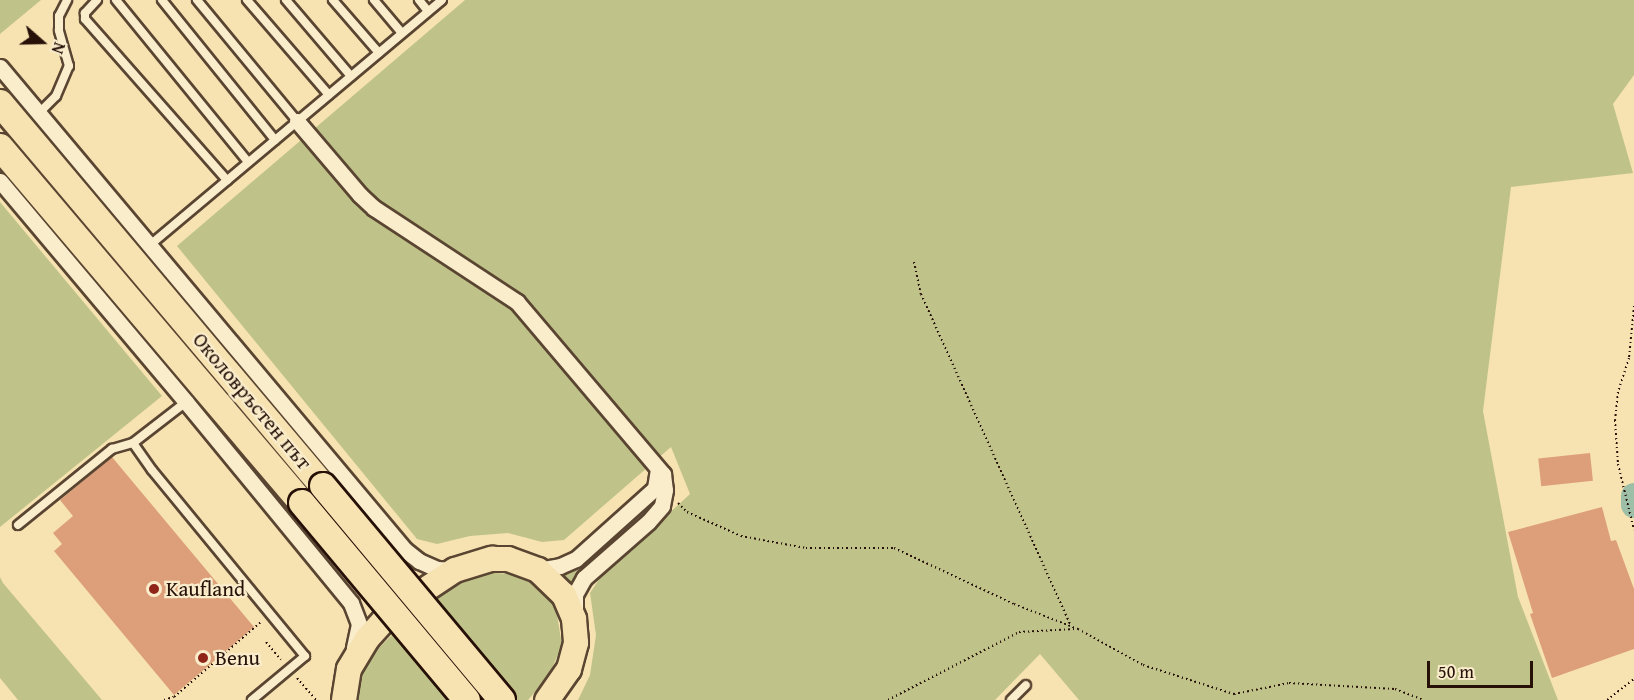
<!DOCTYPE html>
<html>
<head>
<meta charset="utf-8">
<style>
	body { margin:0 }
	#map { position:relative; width:1634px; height:700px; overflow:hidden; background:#f7e3b1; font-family:"Gentium Book Plus",serif }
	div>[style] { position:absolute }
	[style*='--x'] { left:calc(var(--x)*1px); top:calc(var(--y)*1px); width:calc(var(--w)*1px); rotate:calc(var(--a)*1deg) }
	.green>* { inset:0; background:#c0c389 }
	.river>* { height:26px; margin:-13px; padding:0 13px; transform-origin:13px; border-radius:13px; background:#9ebfa7 }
	.building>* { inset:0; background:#dd9f7a; transform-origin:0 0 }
	.path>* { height:2px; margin-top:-1px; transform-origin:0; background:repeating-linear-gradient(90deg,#261008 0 1.5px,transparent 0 4.5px) }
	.roads { filter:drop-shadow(2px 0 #5a4532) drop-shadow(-2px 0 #5a4532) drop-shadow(0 2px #5a4532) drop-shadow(0 -2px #5a4532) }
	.service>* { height:8px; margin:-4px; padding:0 4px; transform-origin:4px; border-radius:4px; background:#faedcc }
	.minor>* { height:15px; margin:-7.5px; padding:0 7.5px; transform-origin:7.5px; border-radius:7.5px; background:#faedcc }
	.primary>* { height:24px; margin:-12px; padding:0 12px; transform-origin:12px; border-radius:12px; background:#f7e3b1 }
	.trunk>* { height:26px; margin:-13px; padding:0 13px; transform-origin:13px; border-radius:13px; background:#f7e3b1 }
	.bridges { filter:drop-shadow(2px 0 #261008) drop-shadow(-2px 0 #261008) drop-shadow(0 2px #261008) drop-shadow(0 -2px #261008) }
	.trunk-bridge>* { height:26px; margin:-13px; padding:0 13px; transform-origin:13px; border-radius:13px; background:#f7e3b1 }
	.dots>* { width:16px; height:16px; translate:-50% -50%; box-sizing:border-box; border:3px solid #faedcc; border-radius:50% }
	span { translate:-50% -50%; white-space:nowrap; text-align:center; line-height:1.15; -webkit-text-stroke:4.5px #faedcc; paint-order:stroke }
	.street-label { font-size:21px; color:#261008 }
	.poi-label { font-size:21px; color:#261008 }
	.left { translate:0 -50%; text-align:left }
	.north { position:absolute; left:12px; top:12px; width:60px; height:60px; -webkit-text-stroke:4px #faedcc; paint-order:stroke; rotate:110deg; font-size:16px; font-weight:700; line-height:24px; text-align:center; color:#261008 }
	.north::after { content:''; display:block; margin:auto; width:21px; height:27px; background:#261008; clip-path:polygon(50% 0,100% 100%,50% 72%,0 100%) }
	.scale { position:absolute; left:1427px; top:661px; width:106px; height:27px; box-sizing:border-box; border:3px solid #261008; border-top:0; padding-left:8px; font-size:18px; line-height:21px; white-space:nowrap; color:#261008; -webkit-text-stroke:4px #faedcc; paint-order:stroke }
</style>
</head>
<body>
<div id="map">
	<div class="green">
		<div style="clip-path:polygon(0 0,41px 0,0 34px)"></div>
		<div style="clip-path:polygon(465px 0,1634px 0,1634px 75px,1613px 104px,1633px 173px,1511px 187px,1483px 411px,1518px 597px,1558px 700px,1079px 700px,1040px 654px,995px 700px,578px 700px,590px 675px,596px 635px,590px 593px,602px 575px,690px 494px,671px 447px,564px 540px,542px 542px,508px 533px,470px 536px,437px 544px,417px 539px,177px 246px)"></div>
		<div style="clip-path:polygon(0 202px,162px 396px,0 527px)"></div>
		<div style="clip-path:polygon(653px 501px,654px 503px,650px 510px,578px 571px,568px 592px,553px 573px,579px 563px)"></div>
		<div style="clip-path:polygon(483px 572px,526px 575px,555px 602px,562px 646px,548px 677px,528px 700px,355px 700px,356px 690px,368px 659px,411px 616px,448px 590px)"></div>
		<div style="clip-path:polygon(0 577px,3px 583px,102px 700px,18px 700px,0 678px)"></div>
	</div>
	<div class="river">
		<div style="--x:1634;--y:496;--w:9;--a:90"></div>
	</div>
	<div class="building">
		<div style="left:1590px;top:453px;width:28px;height:52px;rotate:84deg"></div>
		<div style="clip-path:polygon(112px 457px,254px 627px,174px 695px,54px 551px,62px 544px,53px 533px,73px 516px,60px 500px)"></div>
		<div style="clip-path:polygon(1602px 507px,1611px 541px,1616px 540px,1634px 589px,1634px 649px,1552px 678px,1530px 614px,1533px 613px,1508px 532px)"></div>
	</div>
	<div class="path">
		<div style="--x:914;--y:262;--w:33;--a:78"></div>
		<div style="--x:921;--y:294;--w:364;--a:65.7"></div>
		<div style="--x:1634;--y:306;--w:52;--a:95.5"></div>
		<div style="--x:1629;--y:358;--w:36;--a:108"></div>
		<div style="--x:1618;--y:392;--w:28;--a:96"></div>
		<div style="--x:1615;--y:420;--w:44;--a:86.1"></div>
		<div style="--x:1618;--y:464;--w:68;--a:76.4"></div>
		<div style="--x:678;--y:503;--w:13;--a:45"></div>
		<div style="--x:687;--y:512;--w:59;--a:24"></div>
		<div style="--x:741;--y:536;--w:66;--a:10.5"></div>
		<div style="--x:806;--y:548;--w:88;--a:0"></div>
		<div style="--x:894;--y:548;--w:132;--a:25"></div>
		<div style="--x:1014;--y:604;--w:69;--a:21.3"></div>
		<div style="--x:1078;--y:629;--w:74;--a:29"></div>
		<div style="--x:1143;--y:665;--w:96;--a:17.7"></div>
		<div style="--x:1234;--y:694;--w:56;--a:-11.3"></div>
		<div style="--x:1289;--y:683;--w:106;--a:3.2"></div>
		<div style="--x:1395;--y:689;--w:31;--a:21"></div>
		<div style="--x:266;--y:642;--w:23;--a:50"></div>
		<div style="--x:297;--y:678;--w:29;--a:49"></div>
		<div style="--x:164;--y:700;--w:10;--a:-17"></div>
		<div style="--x:174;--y:697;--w:116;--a:-40.8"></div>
		<div style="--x:888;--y:700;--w:148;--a:-27.4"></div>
		<div style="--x:1019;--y:632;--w:56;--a:-3.1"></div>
		<div style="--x:1607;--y:700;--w:34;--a:-38"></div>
	</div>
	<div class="roads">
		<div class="service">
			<div style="--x:97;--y:0;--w:18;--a:133"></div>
			<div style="--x:85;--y:13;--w:6;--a:90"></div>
			<div style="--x:85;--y:19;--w:215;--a:48.6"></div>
			<div style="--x:116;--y:0;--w:209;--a:50.8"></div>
			<div style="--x:162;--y:0;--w:180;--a:51.1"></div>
			<div style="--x:197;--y:0;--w:157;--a:50.4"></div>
			<div style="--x:247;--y:0;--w:125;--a:49.2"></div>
			<div style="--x:286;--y:0;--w:100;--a:49.5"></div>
			<div style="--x:333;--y:0;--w:70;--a:49"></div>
			<div style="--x:374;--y:0;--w:43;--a:49.7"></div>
			<div style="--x:419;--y:0;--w:14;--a:51"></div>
			<div style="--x:39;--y:113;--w:24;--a:-45"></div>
			<div style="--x:56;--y:96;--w:33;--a:-67"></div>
			<div style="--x:69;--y:66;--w:37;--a:-106"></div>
			<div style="--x:59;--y:30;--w:14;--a:-90"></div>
			<div style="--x:59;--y:16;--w:18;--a:-63"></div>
			<div style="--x:150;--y:245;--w:381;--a:-40"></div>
			<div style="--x:133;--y:443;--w:33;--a:55"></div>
			<div style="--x:152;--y:470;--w:241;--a:50.6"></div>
			<div style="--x:305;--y:656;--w:69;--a:140.3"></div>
			<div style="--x:18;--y:525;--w:121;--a:-39"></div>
			<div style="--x:112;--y:449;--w:22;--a:-16"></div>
			<div style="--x:133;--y:443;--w:67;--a:-37.7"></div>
			<div style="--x:1011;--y:700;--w:21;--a:-45"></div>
		</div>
		<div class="minor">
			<div style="--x:0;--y:67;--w:630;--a:50.02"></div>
			<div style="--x:405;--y:550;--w:18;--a:38"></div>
			<div style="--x:419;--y:561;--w:20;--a:24"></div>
			<div style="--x:437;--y:569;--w:18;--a:3"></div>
			<div style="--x:297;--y:121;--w:97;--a:49.6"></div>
			<div style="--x:360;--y:195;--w:19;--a:43"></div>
			<div style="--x:374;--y:208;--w:171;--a:33.3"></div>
			<div style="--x:517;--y:302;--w:226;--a:49.7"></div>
			<div style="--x:663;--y:474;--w:16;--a:83"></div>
			<div style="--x:665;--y:490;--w:16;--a:101"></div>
			<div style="--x:662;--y:506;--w:21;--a:131"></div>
			<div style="--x:648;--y:522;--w:85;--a:138.8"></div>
			<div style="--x:584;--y:578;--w:18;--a:119"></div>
			<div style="--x:575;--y:594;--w:19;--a:90"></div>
			<div style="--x:0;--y:181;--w:289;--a:49.9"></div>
			<div style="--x:186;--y:402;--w:260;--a:50.6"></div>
			<div style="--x:351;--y:603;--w:22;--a:69"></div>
			<div style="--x:359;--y:624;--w:25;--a:102"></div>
			<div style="--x:538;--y:570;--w:22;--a:-10"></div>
			<div style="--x:560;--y:566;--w:17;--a:-24"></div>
			<div style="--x:576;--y:559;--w:106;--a:-41.9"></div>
			<div style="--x:655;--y:488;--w:18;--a:-81"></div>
		</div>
		<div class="primary">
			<div style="--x:344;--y:700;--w:31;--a:-81"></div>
			<div style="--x:349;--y:669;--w:35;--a:-59"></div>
			<div style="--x:367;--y:639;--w:25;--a:-48"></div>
			<div style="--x:384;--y:620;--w:20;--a:-41"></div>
			<div style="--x:399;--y:607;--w:67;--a:-33.5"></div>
			<div style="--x:455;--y:570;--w:39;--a:-17"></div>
			<div style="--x:492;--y:559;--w:16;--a:0"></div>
			<div style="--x:508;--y:559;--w:32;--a:20"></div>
			<div style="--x:538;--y:570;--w:36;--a:44"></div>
			<div style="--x:564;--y:595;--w:26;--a:67"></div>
			<div style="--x:574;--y:619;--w:24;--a:85"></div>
			<div style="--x:576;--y:643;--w:27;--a:105"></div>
			<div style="--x:569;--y:669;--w:38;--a:125"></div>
		</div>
		<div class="trunk">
			<div style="--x:0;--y:103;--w:501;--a:49.86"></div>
			<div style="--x:0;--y:147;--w:467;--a:49.7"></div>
		</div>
	</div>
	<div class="bridges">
		<div class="trunk-bridge">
			<div style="--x:323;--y:486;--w:279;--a:50.1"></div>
			<div style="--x:302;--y:503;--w:257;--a:50.1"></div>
		</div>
	</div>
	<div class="dots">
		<div style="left:154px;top:589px;background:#8f2418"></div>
		<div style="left:203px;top:658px;background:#8f2418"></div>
	</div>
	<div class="street-label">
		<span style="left:252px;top:401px;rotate:50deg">Околовръстен път</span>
	</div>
	<div class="poi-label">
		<span class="left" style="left:166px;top:589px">Kaufland</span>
		<span class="left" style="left:215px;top:658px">Benu</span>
	</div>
	<div class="north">N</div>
	<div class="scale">50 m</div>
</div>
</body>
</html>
